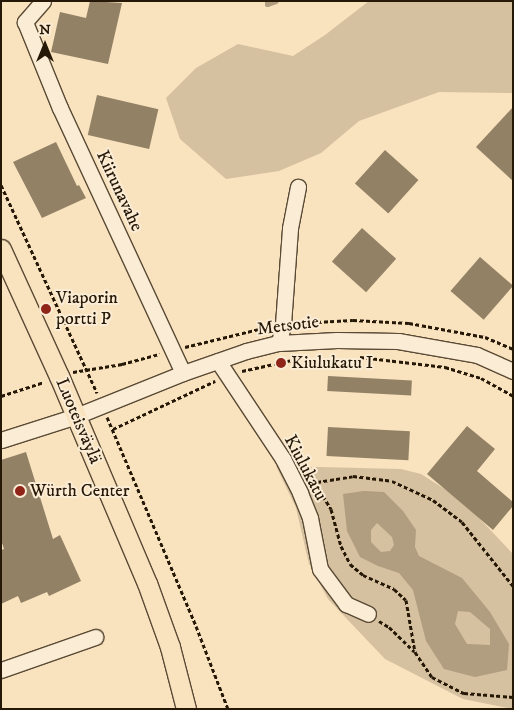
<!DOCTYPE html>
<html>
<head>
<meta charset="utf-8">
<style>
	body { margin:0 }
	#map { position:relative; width:514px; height:710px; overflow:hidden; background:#f9e2be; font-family:"IM FELL DW Pica",serif }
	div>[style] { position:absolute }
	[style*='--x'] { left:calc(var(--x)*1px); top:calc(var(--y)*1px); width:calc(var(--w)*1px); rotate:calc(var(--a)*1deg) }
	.green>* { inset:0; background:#d5c09f }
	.water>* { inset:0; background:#b19d80 }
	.stream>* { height:5px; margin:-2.5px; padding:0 2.5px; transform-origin:2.5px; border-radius:2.5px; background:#b19d80 }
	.building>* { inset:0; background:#938166; transform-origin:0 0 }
	.path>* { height:3px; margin-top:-1.5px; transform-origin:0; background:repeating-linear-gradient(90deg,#251807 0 4px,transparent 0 6.5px) }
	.roads { filter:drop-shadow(1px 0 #5a4a35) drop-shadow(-1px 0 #5a4a35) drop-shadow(0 1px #5a4a35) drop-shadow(0 -1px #5a4a35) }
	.minor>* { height:15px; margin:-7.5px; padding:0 7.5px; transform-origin:7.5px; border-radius:7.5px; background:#fbecd5 }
	.major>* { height:19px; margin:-9.5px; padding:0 9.5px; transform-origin:9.5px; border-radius:9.5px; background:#f9e2be }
	.dots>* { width:14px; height:14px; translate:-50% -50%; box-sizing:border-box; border:2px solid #fbecd5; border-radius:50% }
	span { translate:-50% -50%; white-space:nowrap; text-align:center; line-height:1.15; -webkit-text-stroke:4px #fbecd5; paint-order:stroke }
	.street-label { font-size:18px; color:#251807 }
	.poi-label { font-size:18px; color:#251807 }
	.left { translate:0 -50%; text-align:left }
	.frame { position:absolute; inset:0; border:2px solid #251807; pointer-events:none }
	.north { position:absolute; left:20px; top:20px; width:50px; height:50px; -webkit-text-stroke:4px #fbecd5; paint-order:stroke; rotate:0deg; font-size:14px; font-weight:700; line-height:20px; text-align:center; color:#251807 }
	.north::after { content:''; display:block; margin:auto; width:18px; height:22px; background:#251807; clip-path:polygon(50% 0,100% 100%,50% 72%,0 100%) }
</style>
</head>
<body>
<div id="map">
	<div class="green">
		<div style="clip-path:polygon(369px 1px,513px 1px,513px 93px,439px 92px,359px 121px,321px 153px,279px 171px,226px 179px,180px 139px,166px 98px,196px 68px,238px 44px,293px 56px,325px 35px)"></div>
		<div style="clip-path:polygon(276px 466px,401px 469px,421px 474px,462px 500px,513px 554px,513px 709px,463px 699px,385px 659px,328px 599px,309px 564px,296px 508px)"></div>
	</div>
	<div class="water">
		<div style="clip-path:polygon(evenodd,364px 491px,384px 492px,403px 511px,416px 530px,415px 547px,419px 556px,462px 578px,490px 612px,509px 644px,507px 670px,475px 677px,444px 669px,426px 641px,413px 590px,399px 573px,378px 566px,360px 557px,347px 531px,343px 494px,364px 491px,377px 523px,392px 537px,394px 545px,390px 551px,381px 552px,371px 542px,371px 530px,377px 523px,364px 491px,458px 611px,470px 612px,490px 629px,490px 645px,467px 644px,455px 624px,458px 611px)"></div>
	</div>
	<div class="stream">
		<div style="--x:267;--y:1;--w:3;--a:90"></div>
		<div style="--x:267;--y:4;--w:9;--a:-18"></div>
	</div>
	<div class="building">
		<div style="clip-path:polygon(90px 1px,122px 3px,108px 64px,51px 52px,60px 12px,86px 18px)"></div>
		<div style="left:97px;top:95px;width:63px;height:41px;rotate:13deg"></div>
		<div style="clip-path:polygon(513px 107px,513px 181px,476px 147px)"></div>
		<div style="clip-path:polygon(56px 142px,77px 186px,79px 185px,86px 198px,42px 218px,13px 162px)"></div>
		<div style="left:385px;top:150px;width:45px;height:45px;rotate:42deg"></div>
		<div style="left:362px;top:228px;width:46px;height:45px;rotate:42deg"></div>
		<div style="left:480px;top:257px;width:44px;height:45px;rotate:41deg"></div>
		<div style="left:328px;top:376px;width:84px;height:15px;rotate:3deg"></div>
		<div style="clip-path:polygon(467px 426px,495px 449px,477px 471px,513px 502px,513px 506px,493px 530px,427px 474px)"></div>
		<div style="left:328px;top:427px;width:82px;height:29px;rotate:3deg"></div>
		<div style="clip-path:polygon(26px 452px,53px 539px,60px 535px,81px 581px,49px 596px,47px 592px,21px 603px,18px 596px,1px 604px,1px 550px,4px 549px,1px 540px,1px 460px)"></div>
	</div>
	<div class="path">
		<div style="--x:1;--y:185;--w:229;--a:65.2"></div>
		<div style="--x:298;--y:323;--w:55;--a:-3.1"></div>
		<div style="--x:353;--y:320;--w:56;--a:3.1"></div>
		<div style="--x:409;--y:323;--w:77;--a:10.4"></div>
		<div style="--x:485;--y:337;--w:30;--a:23"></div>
		<div style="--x:185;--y:347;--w:84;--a:-13.7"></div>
		<div style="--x:360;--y:357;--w:86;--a:6.7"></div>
		<div style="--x:445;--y:367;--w:38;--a:17"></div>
		<div style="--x:481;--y:378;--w:37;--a:29"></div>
		<div style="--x:242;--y:371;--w:60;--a:-12.4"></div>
		<div style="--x:73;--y:372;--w:50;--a:-9.3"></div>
		<div style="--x:122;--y:364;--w:39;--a:-15"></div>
		<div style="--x:1;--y:396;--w:45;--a:-18"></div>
		<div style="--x:107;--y:417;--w:227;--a:66.9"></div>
		<div style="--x:196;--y:626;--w:89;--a:68.9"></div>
		<div style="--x:113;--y:429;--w:113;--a:-25.2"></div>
		<div style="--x:306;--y:468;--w:48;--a:58.6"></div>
		<div style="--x:331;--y:509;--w:38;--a:75"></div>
		<div style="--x:341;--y:546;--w:20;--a:63"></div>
		<div style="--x:350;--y:564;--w:17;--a:40"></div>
		<div style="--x:363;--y:575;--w:34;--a:24"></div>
		<div style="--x:394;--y:589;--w:16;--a:43"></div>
		<div style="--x:406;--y:600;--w:53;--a:80.2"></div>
		<div style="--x:415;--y:652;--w:30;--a:56"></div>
		<div style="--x:432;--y:677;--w:36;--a:27"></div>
		<div style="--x:464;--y:693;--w:49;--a:4.7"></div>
		<div style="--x:317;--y:482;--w:36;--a:-9"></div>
		<div style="--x:353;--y:476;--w:39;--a:7"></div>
		<div style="--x:392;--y:481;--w:45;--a:24.9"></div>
		<div style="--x:433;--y:500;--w:36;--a:37"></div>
		<div style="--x:462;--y:522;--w:82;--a:51.4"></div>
		<div style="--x:379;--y:621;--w:12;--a:31"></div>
		<div style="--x:389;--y:627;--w:35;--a:44"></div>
	</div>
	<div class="roads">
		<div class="minor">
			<div style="--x:43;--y:1;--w:28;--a:131"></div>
			<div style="--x:25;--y:22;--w:93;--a:67.9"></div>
			<div style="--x:60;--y:108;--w:292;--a:65.1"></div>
			<div style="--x:279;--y:343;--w:19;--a:-78"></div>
			<div style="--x:283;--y:324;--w:96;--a:-85.8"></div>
			<div style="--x:290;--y:228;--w:42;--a:-79"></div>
			<div style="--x:218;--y:361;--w:118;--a:56.4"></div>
			<div style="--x:283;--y:459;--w:38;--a:63"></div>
			<div style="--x:300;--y:493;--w:27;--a:68"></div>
			<div style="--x:310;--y:518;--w:52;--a:78.9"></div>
			<div style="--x:320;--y:569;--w:44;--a:53.4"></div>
			<div style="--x:346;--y:604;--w:24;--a:24"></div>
			<div style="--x:1;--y:440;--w:79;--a:-17.7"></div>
			<div style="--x:76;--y:416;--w:115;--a:-21.9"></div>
			<div style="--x:183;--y:373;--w:67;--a:-19.2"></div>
			<div style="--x:246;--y:351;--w:34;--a:-14"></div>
			<div style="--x:279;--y:343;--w:58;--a:-3"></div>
			<div style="--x:337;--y:340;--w:61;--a:0.9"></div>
			<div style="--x:398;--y:341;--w:80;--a:10"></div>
			<div style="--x:477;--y:355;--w:39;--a:24"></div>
			<div style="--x:1;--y:670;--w:100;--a:-19.3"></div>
		</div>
		<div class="major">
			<div style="--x:1;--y:249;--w:140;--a:65.5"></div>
			<div style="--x:59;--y:376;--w:225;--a:67"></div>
			<div style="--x:147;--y:583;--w:68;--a:70.2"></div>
			<div style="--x:170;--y:647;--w:64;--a:75.5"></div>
		</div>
	</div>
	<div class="dots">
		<div style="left:46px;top:309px;background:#8f2418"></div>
		<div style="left:281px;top:363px;background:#8f2418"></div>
		<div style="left:20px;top:491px;background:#8f2418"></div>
	</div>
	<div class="street-label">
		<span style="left:119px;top:191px;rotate:65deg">Kiirunavahe</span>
		<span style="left:288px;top:326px;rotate:-7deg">Metsotie</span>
		<span style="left:78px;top:421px;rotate:67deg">Luoteisväylä</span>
		<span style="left:305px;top:468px;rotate:62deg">Kiulukatu</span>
	</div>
	<div class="poi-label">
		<span class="left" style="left:56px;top:309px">Viaporin<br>portti P</span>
		<span class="left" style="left:291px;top:363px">Kiulukatu I</span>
		<span class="left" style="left:30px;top:491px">Würth Center</span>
	</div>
	<div class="frame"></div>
	<div class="north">N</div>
</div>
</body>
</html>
